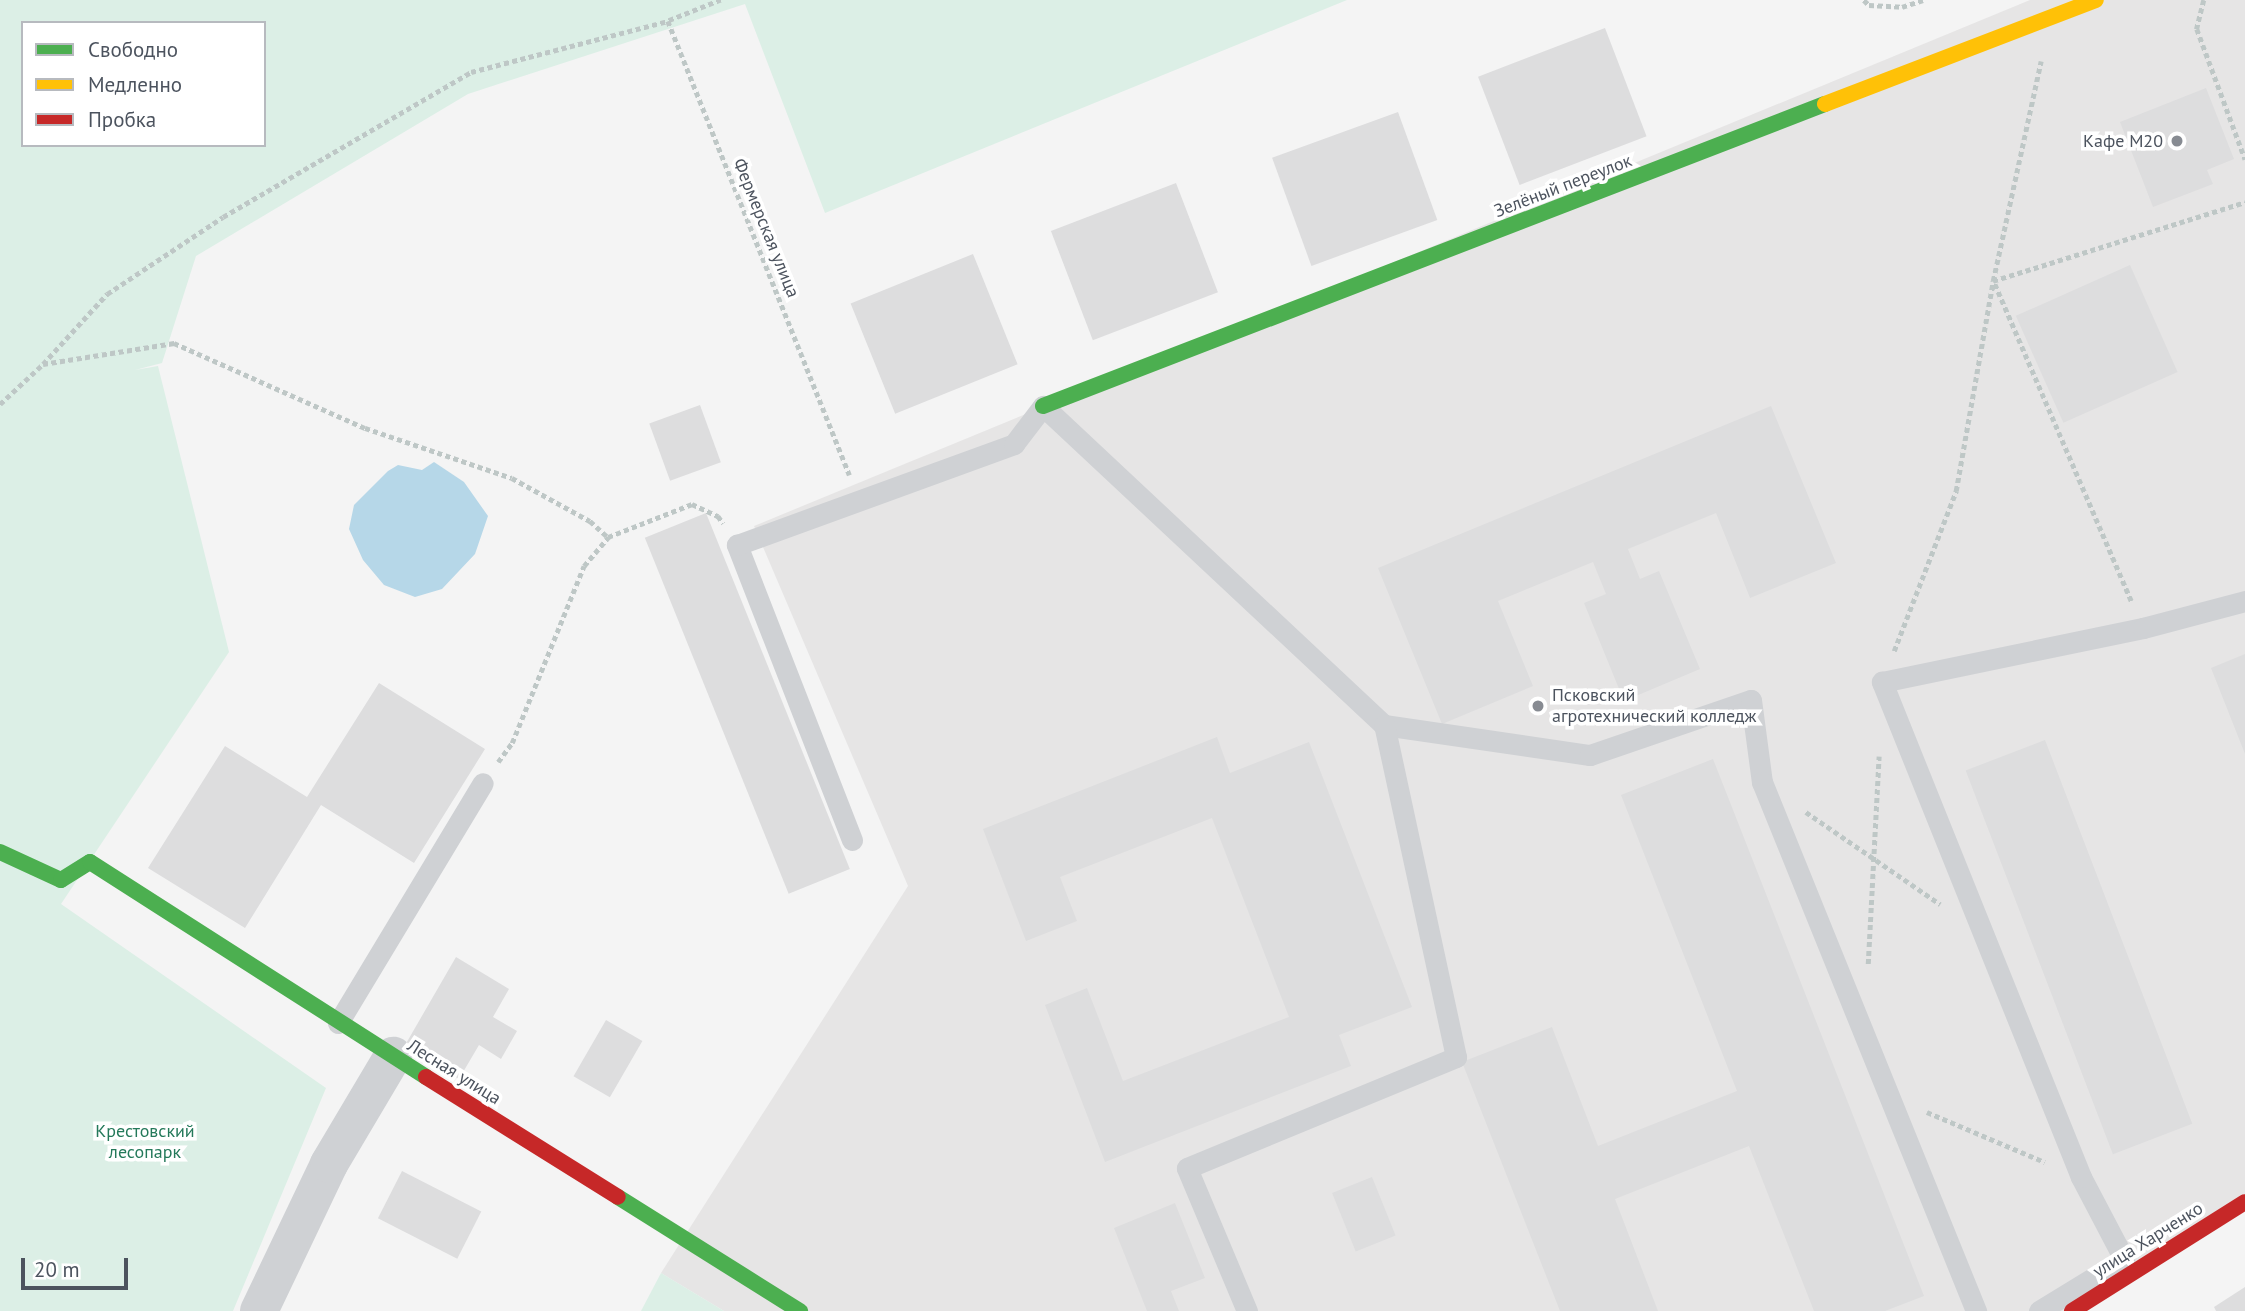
<!DOCTYPE html>
<html>
<head>
<meta charset="utf-8">
<style>
	body { margin:0 }
	#map { position:relative; width:2245px; height:1311px; overflow:hidden; background:#f4f4f4; font-family:"PT Sans",sans-serif }
	div>[style] { position:absolute }
	[style*='--x'] { left:calc(var(--x)*1px); top:calc(var(--y)*1px); width:calc(var(--w)*1px); rotate:calc(var(--a)*1deg) }
	.education>* { inset:0; background:#e6e5e5 }
	.green>* { inset:0; background:#dcefe6 }
	.water>* { inset:0; background:#b6d7e8 }
	.building>* { inset:0; background:#ddddde; transform-origin:0 0 }
	.path>* { height:4.5px; margin-top:-2.25px; transform-origin:0; background:repeating-linear-gradient(90deg,#bec7c6 0 5px,transparent 0 8.5px) }
	.lane>* { height:21px; margin:-10.5px; padding:0 10.5px; transform-origin:10.5px; border-radius:10.5px; background:#cfd1d4 }
	.street>* { height:38px; margin:-19px; padding:0 19px; transform-origin:19px; border-radius:19px; background:#cfd1d4 }
	.fast>* { height:16px; margin:-8px; padding:0 8px; transform-origin:8px; border-radius:8px; background:#4caf50 }
	.slow>* { height:16px; margin:-8px; padding:0 8px; transform-origin:8px; border-radius:8px; background:#ffc107 }
	.jam>* { height:16px; margin:-8px; padding:0 8px; transform-origin:8px; border-radius:8px; background:#c62828 }
	.dots>* { width:19px; height:19px; translate:-50% -50%; box-sizing:border-box; border:4px solid #fff; border-radius:50% }
	span { translate:-50% -50%; white-space:nowrap; text-align:center; line-height:1.15; -webkit-text-stroke:7px #fff; paint-order:stroke }
	.poi-label { font-size:18px; color:#4c535e }
	.right { translate:-100% -50%; text-align:right }
	.left { translate:0 -50%; text-align:left }
	.street-label { font-size:18px; color:#4c535e }
	.park-label { font-size:18px; color:#24795a }
	.legend { position:absolute; left:21px; top:21px; width:245px; height:126px; box-sizing:border-box; background:#fff; border:2px solid #b7babf; margin:0; padding:9px 12px; list-style:none; font-size:21px; color:#4c535e }
	.legend li { display:flex; align-items:center; gap:14px; height:35px }
	.legend b { width:35px; border:2px solid #b7babf }
	.scale { position:absolute; left:21px; top:1258px; width:107px; height:32px; box-sizing:border-box; border:4px solid #4c535e; border-top:0; padding-left:9px; font-size:21px; line-height:24px; white-space:nowrap; color:#4c535e; -webkit-text-stroke:5px #fff; paint-order:stroke }
</style>
</head>
<body>
<div id="map">
	<div class="education">
		<div style="clip-path:polygon(2030px 0,2245px 0,2245px 1198px,2069px 1311px,724px 1311px,661px 1273px,908px 886px,754px 526px)"></div>
	</div>
	<div class="green">
		<div style="clip-path:polygon(evenodd,0 0,1347px 0,825px 213px,745px 4px,468px 94px,196px 256px,162px 363px,135px 370px,158px 366px,229px 652px,61px 904px,326px 1088px,233px 1311px,0 1311px,0 0,23px 23px,264px 23px,264px 145px,23px 145px,23px 23px)"></div>
		<div style="clip-path:polygon(661px 1273px,724px 1311px,641px 1311px)"></div>
	</div>
	<div class="water">
		<div style="clip-path:polygon(434px 462px,464px 482px,488px 516px,475px 554px,442px 589px,415px 597px,384px 585px,363px 560px,349px 529px,354px 505px,388px 471px,398px 465px,422px 470px)"></div>
	</div>
	<div class="building">
		<div style="left:1605px;top:28px;width:116px;height:136px;rotate:69deg"></div>
		<div style="clip-path:polygon(2206px 88px,2234px 159px,2207px 170px,2213px 184px,2153px 207px,2120px 122px)"></div>
		<div style="left:1398px;top:112px;width:115px;height:134px;rotate:70deg"></div>
		<div style="left:1176px;top:183px;width:117px;height:134px;rotate:69deg"></div>
		<div style="left:973px;top:254px;width:119px;height:132px;rotate:68deg"></div>
		<div style="left:2130px;top:265px;width:117px;height:125px;rotate:66deg"></div>
		<div style="left:700px;top:405px;width:61px;height:54px;rotate:70deg"></div>
		<div style="clip-path:polygon(1771px 406px,1836px 563px,1750px 598px,1716px 513px,1628px 549px,1640px 579px,1659px 571px,1700px 669px,1624px 701px,1584px 603px,1606px 594px,1593px 562px,1498px 601px,1533px 686px,1442px 724px,1378px 568px)"></div>
		<div style="left:706px;top:513px;width:384px;height:66px;rotate:68deg"></div>
		<div style="clip-path:polygon(2245px 654px,2245px 754px,2211px 668px)"></div>
		<div style="clip-path:polygon(379px 683px,485px 749px,414px 863px,321px 805px,245px 928px,148px 868px,225px 746px,307px 797px)"></div>
		<div style="clip-path:polygon(1217px 737px,1230px 773px,1309px 742px,1412px 1007px,1339px 1035px,1351px 1066px,1105px 1162px,1045px 1005px,1087px 988px,1123px 1081px,1289px 1017px,1212px 818px,1060px 877px,1077px 921px,1026px 941px,983px 829px)"></div>
		<div style="left:2045px;top:740px;width:411px;height:85px;rotate:69deg"></div>
		<div style="clip-path:polygon(1713px 759px,1924px 1296px,1885px 1311px,1814px 1311px,1749px 1146px,1615px 1199px,1658px 1311px,1560px 1311px,1462px 1062px,1552px 1027px,1598px 1146px,1737px 1091px,1621px 795px)"></div>
		<div style="clip-path:polygon(456px 957px,509px 989px,493px 1017px,517px 1031px,501px 1059px,479px 1045px,459px 1079px,404px 1047px)"></div>
		<div style="left:606px;top:1020px;width:42px;height:65px;rotate:30deg"></div>
		<div style="left:402px;top:1171px;width:89px;height:53px;rotate:27deg"></div>
		<div style="left:1372px;top:1177px;width:63px;height:43px;rotate:68deg"></div>
		<div style="clip-path:polygon(1175px 1203px,1205px 1278px,1171px 1291px,1179px 1311px,1147px 1311px,1114px 1228px)"></div>
		<div style="clip-path:polygon(2245px 1287px,2245px 1311px,2216px 1311px,2214px 1307px)"></div>
	</div>
	<div class="path">
		<div style="--x:721;--y:0;--w:57;--a:158.4"></div>
		<div style="--x:668;--y:21;--w:489;--a:68.2"></div>
		<div style="--x:1864;--y:0;--w:7;--a:45"></div>
		<div style="--x:1869;--y:5;--w:33;--a:3"></div>
		<div style="--x:1902;--y:7;--w:22;--a:-18"></div>
		<div style="--x:2204;--y:0;--w:30;--a:104"></div>
		<div style="--x:2197;--y:29;--w:139;--a:69.7"></div>
		<div style="--x:43;--y:364;--w:95;--a:-47.6"></div>
		<div style="--x:107;--y:294;--w:139;--a:-33.6"></div>
		<div style="--x:223;--y:217;--w:287;--a:-30.3"></div>
		<div style="--x:471;--y:72;--w:203;--a:-14.5"></div>
		<div style="--x:0;--y:404;--w:59;--a:-42.9"></div>
		<div style="--x:43;--y:364;--w:133;--a:-9.1"></div>
		<div style="--x:174;--y:343;--w:209;--a:24"></div>
		<div style="--x:365;--y:428;--w:155;--a:18.8"></div>
		<div style="--x:512;--y:478;--w:89;--a:28.9"></div>
		<div style="--x:590;--y:521;--w:24;--a:42"></div>
		<div style="--x:2131;--y:601;--w:348;--a:-113.3"></div>
		<div style="--x:1993;--y:281;--w:264;--a:-17.4"></div>
		<div style="--x:1894;--y:651;--w:172;--a:-68.8"></div>
		<div style="--x:1956;--y:491;--w:213;--a:-80"></div>
		<div style="--x:1993;--y:281;--w:225;--a:-77.7"></div>
		<div style="--x:498;--y:762;--w:24;--a:-54"></div>
		<div style="--x:512;--y:743;--w:191;--a:-67.9"></div>
		<div style="--x:584;--y:566;--w:38;--a:-50"></div>
		<div style="--x:608;--y:537;--w:90;--a:-21.4"></div>
		<div style="--x:692;--y:504;--w:29;--a:25"></div>
		<div style="--x:718;--y:516;--w:9;--a:54"></div>
		<div style="--x:1806;--y:812;--w:163;--a:34.5"></div>
		<div style="--x:1868;--y:964;--w:208;--a:-87"></div>
		<div style="--x:1927;--y:1112;--w:128;--a:23"></div>
	</div>
	<div class="lane">
		<div style="--x:852;--y:840;--w:317;--a:-111.3"></div>
		<div style="--x:737;--y:545;--w:295;--a:-20"></div>
		<div style="--x:1014;--y:444;--w:48;--a:-52.7"></div>
		<div style="--x:1043;--y:406;--w:467;--a:43.1"></div>
		<div style="--x:1384;--y:725;--w:208;--a:8.3"></div>
		<div style="--x:1590;--y:755;--w:170;--a:-18.9"></div>
		<div style="--x:1751;--y:700;--w:83;--a:82.4"></div>
		<div style="--x:1762;--y:782;--w:571;--a:67.97"></div>
		<div style="--x:338;--y:1023;--w:280;--a:-58.9"></div>
		<div style="--x:1247;--y:1311;--w:155;--a:-112.8"></div>
		<div style="--x:1187;--y:1168;--w:291;--a:-22.4"></div>
		<div style="--x:1456;--y:1057;--w:340;--a:-102.2"></div>
		<div style="--x:2039;--y:1311;--w:100;--a:-31.5"></div>
		<div style="--x:2124;--y:1259;--w:93;--a:-117.7"></div>
		<div style="--x:2081;--y:1177;--w:534;--a:-111.9"></div>
		<div style="--x:1882;--y:682;--w:267;--a:-11.7"></div>
		<div style="--x:2143;--y:628;--w:106;--a:-14.8"></div>
	</div>
	<div class="street">
		<div style="--x:259;--y:1311;--w:163;--a:-64.5"></div>
		<div style="--x:329;--y:1164;--w:126;--a:-59.3"></div>
	</div>
	<div class="fast">
		<div style="--x:1043;--y:406;--w:838;--a:-21.12"></div>
		<div style="--x:0;--y:852;--w:67;--a:24.7"></div>
		<div style="--x:61;--y:880;--w:34;--a:-32"></div>
		<div style="--x:90;--y:862;--w:399;--a:32.6"></div>
		<div style="--x:618;--y:1197;--w:215;--a:32.1"></div>
	</div>
	<div class="slow">
		<div style="--x:1825;--y:104;--w:290;--a:-21"></div>
	</div>
	<div class="jam">
		<div style="--x:426;--y:1077;--w:226;--a:32"></div>
		<div style="--x:2072;--y:1311;--w:204;--a:-32.2"></div>
	</div>
	<div class="dots">
		<div style="left:2177px;top:141px;background:#878b92"></div>
		<div style="left:1538px;top:706px;background:#878b92"></div>
	</div>
	<div class="poi-label">
		<span class="right" style="left:2163px;top:141px">Кафе М20</span>
		<span class="left" style="left:1552px;top:706px">Псковский<br>агротехнический колледж</span>
	</div>
	<div class="street-label">
		<span style="left:1563px;top:186px;rotate:-21deg">Зелёный переулок</span>
		<span style="left:766px;top:228px;rotate:68deg">Фермерская улица</span>
		<span style="left:454px;top:1072px;rotate:32deg">Лесная улица</span>
		<span style="left:2148px;top:1240px;rotate:-32deg">улица Харченко</span>
	</div>
	<div class="park-label">
		<span style="left:145px;top:1142px">Крестовский<br>лесопарк</span>
	</div>
	<ul class="legend">
	<li><b style="height:9px;background:#4caf50"></b>Свободно</li>
	<li><b style="height:9px;background:#ffc107"></b>Медленно</li>
	<li><b style="height:9px;background:#c62828"></b>Пробка</li>
	</ul>
	<div class="scale">20 m</div>
</div>
</body>
</html>
